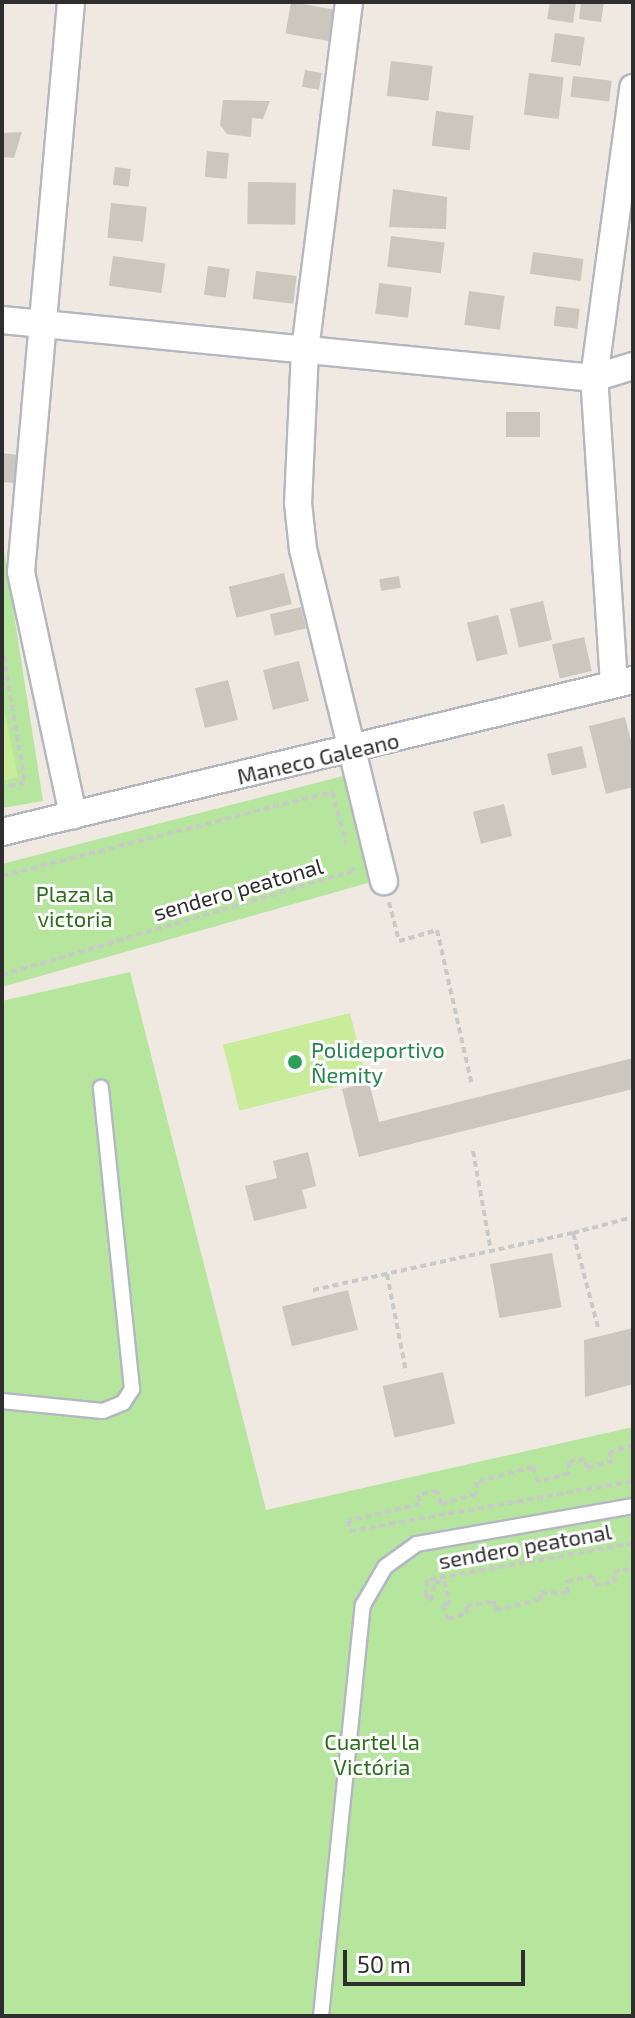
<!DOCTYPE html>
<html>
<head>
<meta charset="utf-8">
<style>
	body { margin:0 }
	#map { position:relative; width:635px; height:2018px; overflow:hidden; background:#efe9e1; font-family:"Exo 2",sans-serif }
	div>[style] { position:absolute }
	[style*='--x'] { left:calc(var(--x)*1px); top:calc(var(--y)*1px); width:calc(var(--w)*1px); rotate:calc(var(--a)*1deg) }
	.green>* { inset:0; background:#b6e59e }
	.pitch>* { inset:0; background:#c9ec9a; transform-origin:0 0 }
	.building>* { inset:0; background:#cbc7bf; transform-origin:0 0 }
	.path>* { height:4px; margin-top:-2px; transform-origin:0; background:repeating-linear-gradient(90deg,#c9c9c9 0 6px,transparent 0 10px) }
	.roads { filter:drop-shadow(2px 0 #b4b7c1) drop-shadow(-2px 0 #b4b7c1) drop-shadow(0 2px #b4b7c1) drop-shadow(0 -2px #b4b7c1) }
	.service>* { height:14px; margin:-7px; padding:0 7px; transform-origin:7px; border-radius:7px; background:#fff }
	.minor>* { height:26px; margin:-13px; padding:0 13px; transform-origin:13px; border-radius:13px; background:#fff }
	.dots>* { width:22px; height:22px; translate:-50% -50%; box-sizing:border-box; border:4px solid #fff; border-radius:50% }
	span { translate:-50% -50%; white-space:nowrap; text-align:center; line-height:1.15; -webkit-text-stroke:6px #fff; paint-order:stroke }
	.street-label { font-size:22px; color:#2e2e2e }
	.park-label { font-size:22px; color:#2c6e1b }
	.leisure-label { font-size:22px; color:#27864d }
	.left { translate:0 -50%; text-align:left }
	.frame { position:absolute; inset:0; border:4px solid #2e2e2e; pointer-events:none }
	.scale { position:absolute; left:343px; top:1950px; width:182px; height:36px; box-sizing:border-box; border:4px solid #2e2e2e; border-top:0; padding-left:10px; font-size:24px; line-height:28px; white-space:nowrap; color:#2e2e2e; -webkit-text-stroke:6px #fff; paint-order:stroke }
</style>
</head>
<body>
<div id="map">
	<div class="green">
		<div style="clip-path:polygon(2px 537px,43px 801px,2px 808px)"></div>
		<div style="clip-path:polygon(347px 775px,371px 882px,2px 987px,2px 864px)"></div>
		<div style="clip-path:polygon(130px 972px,266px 1510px,633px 1427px,633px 2016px,2px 2016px,2px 1001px)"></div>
	</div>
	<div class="pitch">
		<div style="clip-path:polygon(2px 700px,18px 777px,2px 781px)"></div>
		<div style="left:350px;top:1013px;width:68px;height:131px;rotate:76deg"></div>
	</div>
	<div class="building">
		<div style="left:291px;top:2px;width:48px;height:32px;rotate:10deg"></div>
		<div style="clip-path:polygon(550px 2px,576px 2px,573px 23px,547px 19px)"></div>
		<div style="clip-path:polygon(581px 2px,604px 2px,601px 22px,579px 19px)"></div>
		<div style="left:555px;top:33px;width:30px;height:29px;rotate:8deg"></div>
		<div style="left:391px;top:61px;width:42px;height:35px;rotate:7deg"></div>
		<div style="left:305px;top:70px;width:17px;height:17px;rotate:10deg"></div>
		<div style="left:529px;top:73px;width:35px;height:42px;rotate:7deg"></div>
		<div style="left:573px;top:76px;width:39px;height:21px;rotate:7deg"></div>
		<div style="clip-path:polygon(223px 100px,270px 101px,263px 119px,252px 118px,251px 137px,227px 134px,220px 125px)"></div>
		<div style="left:436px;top:111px;width:38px;height:35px;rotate:7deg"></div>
		<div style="clip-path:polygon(22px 132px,14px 158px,2px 157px,2px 133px)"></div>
		<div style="left:207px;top:151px;width:22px;height:26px;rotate:5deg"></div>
		<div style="left:115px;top:167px;width:16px;height:18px;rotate:7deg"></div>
		<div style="left:248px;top:182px;width:48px;height:42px;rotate:1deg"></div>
		<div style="clip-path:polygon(393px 189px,447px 197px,446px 229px,389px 227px)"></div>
		<div style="left:111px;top:203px;width:36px;height:35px;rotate:6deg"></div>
		<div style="left:391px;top:236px;width:54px;height:31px;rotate:7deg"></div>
		<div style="left:533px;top:252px;width:51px;height:22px;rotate:8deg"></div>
		<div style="left:113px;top:256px;width:53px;height:30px;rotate:8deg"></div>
		<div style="left:208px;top:266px;width:22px;height:29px;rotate:8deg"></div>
		<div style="left:256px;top:271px;width:41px;height:28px;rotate:7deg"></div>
		<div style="left:379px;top:283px;width:33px;height:31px;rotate:7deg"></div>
		<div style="left:469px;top:291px;width:36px;height:34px;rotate:8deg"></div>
		<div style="left:556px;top:306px;width:24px;height:20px;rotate:7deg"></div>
		<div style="left:540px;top:412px;width:25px;height:34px;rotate:90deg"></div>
		<div style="clip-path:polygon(2px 453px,18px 455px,14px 483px,2px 482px)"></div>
		<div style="left:284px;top:573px;width:32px;height:57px;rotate:76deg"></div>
		<div style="left:399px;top:576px;width:12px;height:20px;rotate:81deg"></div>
		<div style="left:543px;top:601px;width:40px;height:34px;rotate:77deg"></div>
		<div style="left:301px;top:607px;width:22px;height:32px;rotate:77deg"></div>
		<div style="left:498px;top:615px;width:40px;height:32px;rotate:76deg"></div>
		<div style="left:584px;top:637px;width:35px;height:33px;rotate:77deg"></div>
		<div style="left:299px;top:661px;width:41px;height:37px;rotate:76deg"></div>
		<div style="left:228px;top:680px;width:41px;height:34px;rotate:76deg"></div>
		<div style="clip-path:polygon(625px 717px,633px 749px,633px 787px,606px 794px,589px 726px)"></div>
		<div style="left:582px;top:746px;width:22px;height:36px;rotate:77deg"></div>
		<div style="left:504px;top:804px;width:33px;height:32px;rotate:76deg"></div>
		<div style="clip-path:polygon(633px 1058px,633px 1089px,359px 1157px,342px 1089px,369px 1082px,379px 1122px)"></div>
		<div style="clip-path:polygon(308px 1152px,316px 1186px,302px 1190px,307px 1208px,254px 1221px,245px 1186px,277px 1178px,273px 1161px)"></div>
		<div style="left:552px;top:1253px;width:55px;height:63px;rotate:80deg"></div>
		<div style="left:348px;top:1290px;width:41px;height:68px;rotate:76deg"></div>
		<div style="clip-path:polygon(633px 1328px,633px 1384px,585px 1397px,584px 1340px)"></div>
		<div style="left:443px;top:1372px;width:53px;height:62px;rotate:77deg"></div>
	</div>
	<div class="path">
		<div style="--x:2;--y:646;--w:139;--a:80.5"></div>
		<div style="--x:25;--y:783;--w:23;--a:170"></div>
		<div style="--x:2;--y:876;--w:341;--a:-14.3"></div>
		<div style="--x:332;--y:792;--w:53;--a:74.6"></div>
		<div style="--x:389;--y:902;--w:40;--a:75.6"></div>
		<div style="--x:399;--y:941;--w:40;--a:-16"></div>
		<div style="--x:437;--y:930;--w:159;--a:77.3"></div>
		<div style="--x:2;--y:975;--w:367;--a:-16.5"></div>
		<div style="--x:354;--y:871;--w:4;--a:-104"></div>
		<div style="--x:473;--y:1151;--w:102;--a:79.8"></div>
		<div style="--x:387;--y:1274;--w:100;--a:79"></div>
		<div style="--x:313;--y:1290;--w:266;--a:-12.4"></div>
		<div style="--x:598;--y:1327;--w:97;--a:-104.9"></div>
		<div style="--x:573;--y:1233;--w:62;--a:-14.9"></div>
		<div style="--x:633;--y:1445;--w:24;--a:163"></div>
		<div style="--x:610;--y:1452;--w:9;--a:72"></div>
		<div style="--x:613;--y:1461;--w:27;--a:165"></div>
		<div style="--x:587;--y:1468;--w:9;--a:-103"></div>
		<div style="--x:585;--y:1459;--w:16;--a:169"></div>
		<div style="--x:569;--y:1462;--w:11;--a:90"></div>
		<div style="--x:569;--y:1473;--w:32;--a:164"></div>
		<div style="--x:538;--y:1482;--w:16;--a:-108"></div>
		<div style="--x:533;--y:1467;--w:58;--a:165"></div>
		<div style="--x:477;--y:1482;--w:12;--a:95"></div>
		<div style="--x:476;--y:1494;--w:36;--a:164"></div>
		<div style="--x:441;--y:1504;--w:13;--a:-103"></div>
		<div style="--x:438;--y:1491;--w:20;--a:169"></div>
		<div style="--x:418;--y:1495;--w:9;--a:77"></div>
		<div style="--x:420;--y:1504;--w:74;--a:166.7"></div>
		<div style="--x:348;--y:1521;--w:10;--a:79"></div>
		<div style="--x:350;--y:1531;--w:287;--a:-10"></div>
		<div style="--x:633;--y:1543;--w:209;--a:169.8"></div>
		<div style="--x:427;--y:1580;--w:14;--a:98"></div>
		<div style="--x:425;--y:1594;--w:9;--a:49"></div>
		<div style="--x:431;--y:1601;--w:19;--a:-78"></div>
		<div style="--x:435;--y:1582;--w:9;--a:-6"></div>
		<div style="--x:444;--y:1581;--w:23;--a:75"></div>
		<div style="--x:450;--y:1603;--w:8;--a:166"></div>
		<div style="--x:442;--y:1605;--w:15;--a:67"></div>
		<div style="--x:448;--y:1619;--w:20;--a:-18"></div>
		<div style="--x:467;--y:1613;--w:7;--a:-98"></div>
		<div style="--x:466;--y:1606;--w:28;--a:-10"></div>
		<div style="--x:494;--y:1601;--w:9;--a:84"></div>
		<div style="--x:495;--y:1610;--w:45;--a:-12.8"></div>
		<div style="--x:539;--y:1600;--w:7;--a:-74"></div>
		<div style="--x:541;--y:1593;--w:27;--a:0"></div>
		<div style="--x:568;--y:1593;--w:12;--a:-95"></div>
		<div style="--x:567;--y:1581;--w:26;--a:-11"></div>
		<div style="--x:593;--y:1576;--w:9;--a:77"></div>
		<div style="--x:595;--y:1585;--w:20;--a:-9"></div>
		<div style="--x:615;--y:1582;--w:10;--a:-101"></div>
		<div style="--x:613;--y:1572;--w:20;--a:-11"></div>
	</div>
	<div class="roads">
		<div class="service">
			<div style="--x:2;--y:1401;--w:101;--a:5.7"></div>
			<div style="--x:103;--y:1411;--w:22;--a:-22"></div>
			<div style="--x:123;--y:1403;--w:17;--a:-57"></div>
			<div style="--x:132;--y:1389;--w:303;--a:-95.9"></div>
			<div style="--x:321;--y:2016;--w:413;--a:-84.2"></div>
			<div style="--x:363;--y:1605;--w:44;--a:-59.9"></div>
			<div style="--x:385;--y:1567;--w:39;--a:-36"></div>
			<div style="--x:417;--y:1544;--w:219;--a:-10"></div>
		</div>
		<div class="minor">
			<div style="--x:71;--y:2;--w:572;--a:95.01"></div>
			<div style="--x:21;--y:572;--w:249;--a:77.9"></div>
			<div style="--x:349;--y:2;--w:351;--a:97.2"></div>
			<div style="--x:305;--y:350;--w:153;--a:92.6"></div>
			<div style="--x:298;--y:503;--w:46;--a:83.8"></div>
			<div style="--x:303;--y:549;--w:342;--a:76.3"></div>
			<div style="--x:2;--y:320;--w:595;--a:5.6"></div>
			<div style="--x:594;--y:378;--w:41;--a:-17.1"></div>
			<div style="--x:614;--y:684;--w:307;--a:-93.7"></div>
			<div style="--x:594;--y:378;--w:293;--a:-82.3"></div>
			<div style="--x:2;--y:832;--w:649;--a:-13.54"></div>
		</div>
	</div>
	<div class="dots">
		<div style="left:295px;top:1062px;background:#2e9e5b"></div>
	</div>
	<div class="street-label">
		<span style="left:318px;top:758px;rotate:-13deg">Maneco Galeano</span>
		<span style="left:238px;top:889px;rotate:-16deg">sendero peatonal</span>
		<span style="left:525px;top:1546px;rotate:-10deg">sendero peatonal</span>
	</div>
	<div class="park-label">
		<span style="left:75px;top:906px">Plaza la<br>victoria</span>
		<span style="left:372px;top:1754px">Cuartel la<br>Victória</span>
	</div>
	<div class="leisure-label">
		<span class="left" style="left:311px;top:1062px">Polideportivo<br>Ñemity</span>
	</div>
	<div class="frame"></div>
	<div class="scale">50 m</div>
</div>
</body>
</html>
